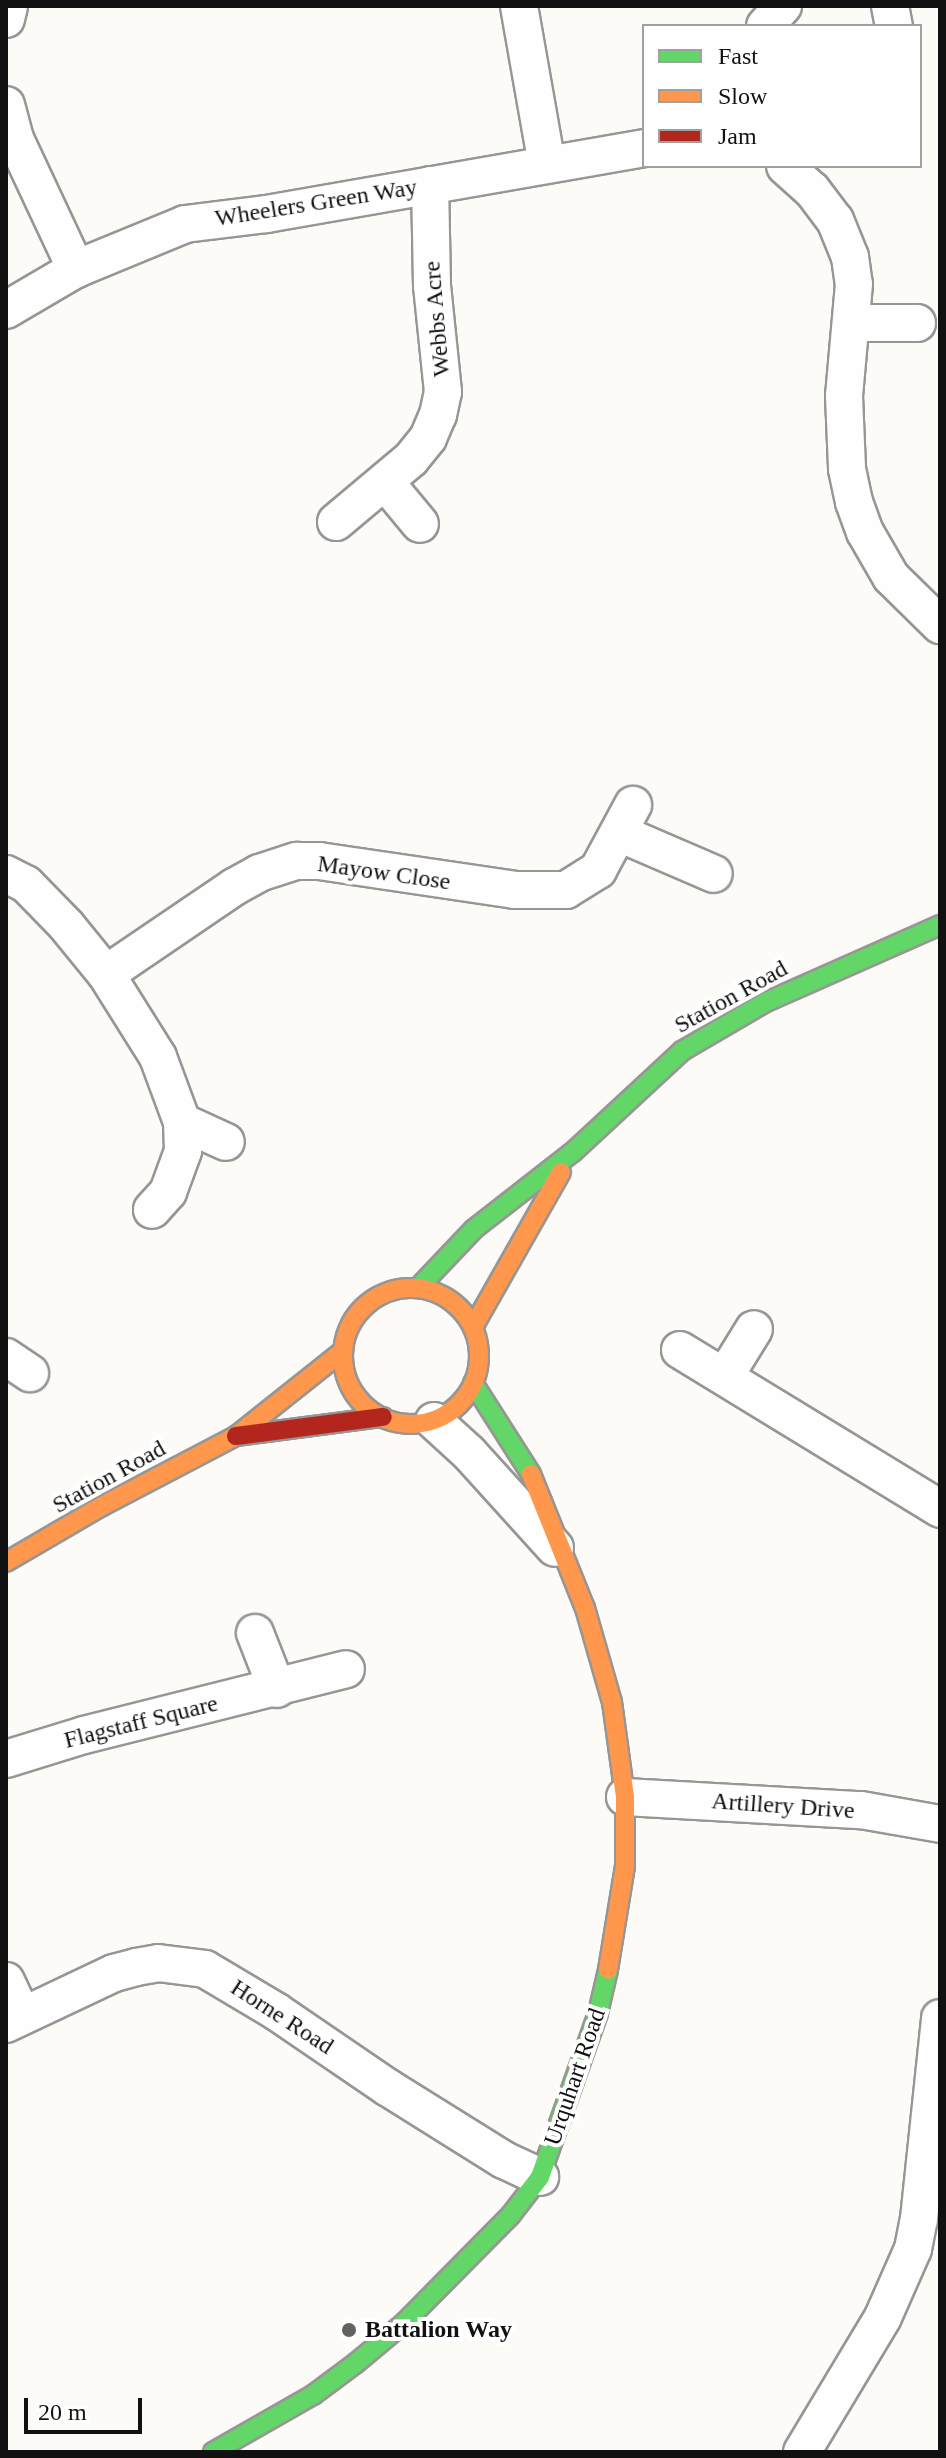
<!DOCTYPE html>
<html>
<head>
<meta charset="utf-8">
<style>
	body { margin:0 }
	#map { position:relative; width:946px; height:2458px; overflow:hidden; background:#fdfbf7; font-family:"Times New Roman",serif }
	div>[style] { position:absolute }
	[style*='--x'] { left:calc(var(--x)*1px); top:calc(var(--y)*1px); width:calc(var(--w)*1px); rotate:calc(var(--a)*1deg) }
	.roads { filter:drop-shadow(2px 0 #979695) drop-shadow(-2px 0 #979695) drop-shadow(0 2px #979695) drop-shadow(0 -2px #979695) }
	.street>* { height:36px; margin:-18px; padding:0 18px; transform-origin:18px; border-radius:18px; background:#fffefe }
	.fast>* { height:18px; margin:-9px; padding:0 9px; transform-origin:9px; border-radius:9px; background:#63d668 }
	.slow>* { height:18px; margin:-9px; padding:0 9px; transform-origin:9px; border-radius:9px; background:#ff974d }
	.slow>.ring { margin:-9px; padding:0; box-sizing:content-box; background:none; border:18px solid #ff974d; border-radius:50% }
	.jam>* { height:18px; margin:-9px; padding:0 9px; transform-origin:9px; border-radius:9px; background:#b3261e }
	.dots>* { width:22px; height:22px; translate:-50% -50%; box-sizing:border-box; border:4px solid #fff; border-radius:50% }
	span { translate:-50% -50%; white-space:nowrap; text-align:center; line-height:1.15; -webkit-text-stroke:8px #fff; paint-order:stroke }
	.street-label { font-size:24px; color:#111 }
	.poi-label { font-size:24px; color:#111; font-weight:700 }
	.left { translate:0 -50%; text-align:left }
	.frame { position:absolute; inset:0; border:8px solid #111; pointer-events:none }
	.legend { position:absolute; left:642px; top:24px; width:280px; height:144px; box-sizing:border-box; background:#fff; border:2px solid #a0a0a0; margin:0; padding:10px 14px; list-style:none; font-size:24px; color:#111 }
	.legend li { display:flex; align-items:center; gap:16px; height:40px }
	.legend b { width:40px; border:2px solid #a0a0a0 }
	.scale { position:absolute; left:24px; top:2398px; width:118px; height:36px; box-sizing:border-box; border:4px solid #111; border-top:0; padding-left:10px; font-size:24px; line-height:28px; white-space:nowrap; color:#111; -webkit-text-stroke:6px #fff; paint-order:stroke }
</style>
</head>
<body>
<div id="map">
	<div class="roads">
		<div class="street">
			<div style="--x:519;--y:6;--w:161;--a:80"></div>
			<div style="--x:890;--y:6;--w:20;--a:79"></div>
			<div style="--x:6;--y:19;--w:13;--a:-77"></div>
			<div style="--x:765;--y:26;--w:27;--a:-48"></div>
			<div style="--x:6;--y:105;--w:35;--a:75"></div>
			<div style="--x:15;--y:139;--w:144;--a:64.9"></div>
			<div style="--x:785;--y:166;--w:36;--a:42"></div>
			<div style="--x:812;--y:190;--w:38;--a:53"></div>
			<div style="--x:835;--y:220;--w:40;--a:68"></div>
			<div style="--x:850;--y:257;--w:27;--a:82"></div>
			<div style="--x:854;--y:284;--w:112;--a:95.1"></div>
			<div style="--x:844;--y:396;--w:73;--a:87.6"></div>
			<div style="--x:847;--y:469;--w:34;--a:78"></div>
			<div style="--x:854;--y:502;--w:32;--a:70"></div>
			<div style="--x:865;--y:532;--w:52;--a:60"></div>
			<div style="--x:891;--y:577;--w:69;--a:44.4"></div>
			<div style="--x:6;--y:310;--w:81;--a:-30.4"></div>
			<div style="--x:76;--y:269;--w:118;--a:-22.4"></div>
			<div style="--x:185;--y:224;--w:83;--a:-7"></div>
			<div style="--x:267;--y:214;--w:383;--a:-9.9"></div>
			<div style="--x:851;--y:323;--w:66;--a:0"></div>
			<div style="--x:386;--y:483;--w:53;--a:50.3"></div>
			<div style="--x:336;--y:522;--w:98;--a:-40"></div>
			<div style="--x:411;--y:459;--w:27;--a:-51"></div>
			<div style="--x:428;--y:438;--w:25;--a:-67"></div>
			<div style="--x:438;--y:415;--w:24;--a:-78"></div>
			<div style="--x:443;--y:392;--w:107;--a:-95.9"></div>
			<div style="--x:432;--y:286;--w:101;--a:-91.1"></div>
			<div style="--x:619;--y:833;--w:103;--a:23.3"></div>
			<div style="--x:6;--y:874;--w:22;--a:27"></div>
			<div style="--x:26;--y:884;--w:57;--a:45.7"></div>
			<div style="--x:66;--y:925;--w:63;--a:50.8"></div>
			<div style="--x:106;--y:974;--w:98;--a:57.9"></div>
			<div style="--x:158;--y:1057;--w:69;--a:69.7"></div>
			<div style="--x:182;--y:1122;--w:29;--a:88"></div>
			<div style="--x:183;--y:1151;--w:44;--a:110.1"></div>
			<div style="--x:168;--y:1192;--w:24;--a:132"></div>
			<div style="--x:106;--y:974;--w:155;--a:-34.2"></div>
			<div style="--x:234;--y:887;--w:29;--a:-29"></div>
			<div style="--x:259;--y:873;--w:40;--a:-18"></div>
			<div style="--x:297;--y:861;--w:22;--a:0"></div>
			<div style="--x:319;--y:861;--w:198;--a:8.4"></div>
			<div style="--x:515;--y:890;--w:51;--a:0"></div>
			<div style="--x:566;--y:890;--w:38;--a:-32"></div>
			<div style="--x:598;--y:870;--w:74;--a:-61.7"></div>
			<div style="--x:182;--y:1122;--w:48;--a:24.4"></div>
			<div style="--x:680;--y:1350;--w:305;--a:31.4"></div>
			<div style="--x:6;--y:1357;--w:29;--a:34"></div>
			<div style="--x:725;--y:1376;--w:55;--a:-58.3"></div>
			<div style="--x:434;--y:1421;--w:47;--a:42.4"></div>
			<div style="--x:469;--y:1453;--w:128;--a:47.8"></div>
			<div style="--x:255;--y:1633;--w:60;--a:68.6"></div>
			<div style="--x:6;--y:1759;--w:82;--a:-17.1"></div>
			<div style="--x:84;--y:1735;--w:270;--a:-14.1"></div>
			<div style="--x:625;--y:1797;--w:236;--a:3.2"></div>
			<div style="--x:861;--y:1810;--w:80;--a:10"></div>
			<div style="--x:6;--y:1981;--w:38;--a:65"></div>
			<div style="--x:6;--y:2024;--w:119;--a:-25.3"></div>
			<div style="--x:114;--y:1973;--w:23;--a:-15"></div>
			<div style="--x:136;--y:1967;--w:22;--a:-10"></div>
			<div style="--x:158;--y:1963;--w:47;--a:7.3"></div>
			<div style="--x:205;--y:1969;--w:84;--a:30.8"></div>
			<div style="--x:277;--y:2012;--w:133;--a:34.3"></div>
			<div style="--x:387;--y:2087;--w:138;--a:32"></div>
			<div style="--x:504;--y:2160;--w:40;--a:25"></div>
			<div style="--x:802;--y:2452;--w:157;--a:-59"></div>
			<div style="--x:883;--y:2317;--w:74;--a:-66.2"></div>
			<div style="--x:913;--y:2249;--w:31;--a:-79"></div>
			<div style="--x:919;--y:2219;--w:202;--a:-84"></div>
		</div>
		<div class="fast">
			<div style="--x:418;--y:1288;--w:81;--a:-46.5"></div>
			<div style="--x:474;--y:1229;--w:125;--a:-37.9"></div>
			<div style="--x:573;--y:1152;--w:149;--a:-42.8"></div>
			<div style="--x:682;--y:1051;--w:95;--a:-30.3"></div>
			<div style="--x:764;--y:1003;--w:193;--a:-23.9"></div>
			<div style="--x:473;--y:1383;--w:108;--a:57.5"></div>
			<div style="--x:213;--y:2452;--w:115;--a:-29.7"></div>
			<div style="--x:313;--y:2395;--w:54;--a:-36.7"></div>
			<div style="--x:356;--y:2363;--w:62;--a:-39.8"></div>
			<div style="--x:404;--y:2323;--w:151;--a:-45.3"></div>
			<div style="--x:510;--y:2216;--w:49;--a:-52.4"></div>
			<div style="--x:540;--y:2177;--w:174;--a:-70.5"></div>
			<div style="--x:598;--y:2013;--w:44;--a:-76.9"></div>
		</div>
		<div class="slow">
			<div class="ring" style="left:343px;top:1288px;width:118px;height:118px"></div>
			<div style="--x:473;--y:1327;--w:178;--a:-60.4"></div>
			<div style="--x:531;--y:1474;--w:144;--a:68.1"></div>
			<div style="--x:585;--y:1608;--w:98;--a:74"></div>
			<div style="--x:612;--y:1702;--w:96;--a:82.2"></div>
			<div style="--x:625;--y:1797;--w:69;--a:90"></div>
			<div style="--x:625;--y:1866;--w:105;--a:99.3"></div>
			<div style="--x:6;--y:1562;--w:111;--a:-30.3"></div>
			<div style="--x:102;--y:1506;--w:151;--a:-27.6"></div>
			<div style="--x:236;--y:1436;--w:137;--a:-38.5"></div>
		</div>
		<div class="jam">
			<div style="--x:236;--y:1436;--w:148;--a:-7.4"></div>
		</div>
	</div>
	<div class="dots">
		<div style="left:349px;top:2330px;background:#646362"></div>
	</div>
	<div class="street-label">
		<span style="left:316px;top:203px;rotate:-9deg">Wheelers Green Way</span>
		<span style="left:437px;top:319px;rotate:-95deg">Webbs Acre</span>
		<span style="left:384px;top:873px;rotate:8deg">Mayow Close</span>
		<span style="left:731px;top:997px;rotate:-29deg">Station Road</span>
		<span style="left:109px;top:1477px;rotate:-29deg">Station Road</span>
		<span style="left:141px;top:1722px;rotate:-14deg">Flagstaff Square</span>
		<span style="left:783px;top:1806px;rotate:4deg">Artillery Drive</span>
		<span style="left:282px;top:2017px;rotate:33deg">Horne Road</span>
		<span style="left:575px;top:2077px;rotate:-71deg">Urquhart Road</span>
	</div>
	<div class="poi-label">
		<span class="left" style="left:365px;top:2330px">Battalion Way</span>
	</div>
	<div class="frame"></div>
	<ul class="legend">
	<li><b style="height:10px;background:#63d668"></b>Fast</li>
	<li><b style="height:10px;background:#ff974d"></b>Slow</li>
	<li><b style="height:10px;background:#b3261e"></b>Jam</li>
	</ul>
	<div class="scale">20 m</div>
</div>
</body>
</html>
